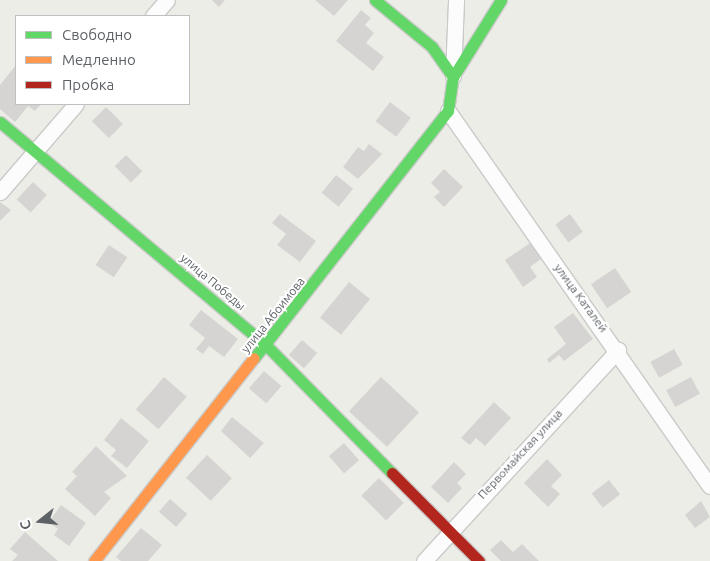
<!DOCTYPE html>
<html>
<head>
<meta charset="utf-8">
<style>
	body { margin:0 }
	#map { position:relative; width:710px; height:561px; overflow:hidden; background:#edede8; font-family:Ubuntu,sans-serif }
	div>[style] { position:absolute }
	[style*='--x'] { left:calc(var(--x)*1px); top:calc(var(--y)*1px); width:calc(var(--w)*1px); rotate:calc(var(--a)*1deg) }
	.building>* { inset:0; background:#d5d4d2; transform-origin:0 0 }
	.roads { filter:drop-shadow(1px 0 #cacac9) drop-shadow(-1px 0 #cacac9) drop-shadow(0 1px #cacac9) drop-shadow(0 -1px #cacac9) }
	.street>* { height:15px; margin:-7.5px; padding:0 7.5px; transform-origin:7.5px; border-radius:7.5px; background:#fcfcfc }
	.fast>* { height:11px; margin:-5.5px; padding:0 5.5px; transform-origin:5.5px; border-radius:5.5px; background:#63d668 }
	.slow>* { height:11px; margin:-5.5px; padding:0 5.5px; transform-origin:5.5px; border-radius:5.5px; background:#ff974d }
	.jam>* { height:11px; margin:-5.5px; padding:0 5.5px; transform-origin:5.5px; border-radius:5.5px; background:#b3261e }
	span { translate:-50% -50%; white-space:nowrap; text-align:center; line-height:1.15; -webkit-text-stroke:4px #fff; paint-order:stroke }
	.street-label { font-size:12px; color:#5d6267 }
	.legend { position:absolute; left:15px; top:15px; width:175px; height:90px; box-sizing:border-box; background:#fff; border:1px solid #bec0c2; margin:0; padding:6px 9px; list-style:none; font-size:15px; color:#5d6267 }
	.legend li { display:flex; align-items:center; gap:10px; height:25px }
	.legend b { width:25px; border:1px solid #bec0c2 }
	.north { position:absolute; left:15px; top:496px; width:50px; height:50px; -webkit-text-stroke:4px #fff; paint-order:stroke; rotate:254deg; font-size:14px; font-weight:700; line-height:20px; text-align:center; color:#5d6267 }
	.north::after { content:''; display:block; margin:auto; width:18px; height:22px; background:#5d6267; clip-path:polygon(50% 0,100% 100%,50% 72%,0 100%) }
</style>
</head>
<body>
<div id="map">
	<div class="building">
		<div style="clip-path:polygon(212px 0,225px 0,219px 7px)"></div>
		<div style="clip-path:polygon(315px 0,348px 0,334px 16px)"></div>
		<div style="clip-path:polygon(361px 10px,371px 18px,365px 25px,374px 33px,366px 43px,384px 57px,373px 71px,336px 41px)"></div>
		<div style="clip-path:polygon(16px 65px,16px 104px,41px 104px,35px 111px,28px 106px,15px 122px,0 109px,0 85px)"></div>
		<div style="left:390px;top:102px;width:26px;height:24px;rotate:37deg"></div>
		<div style="left:106px;top:107px;width:24px;height:20px;rotate:45deg"></div>
		<div style="clip-path:polygon(369px 144px,382px 154px,358px 179px,343px 167px,358px 147px,364px 151px)"></div>
		<div style="left:126px;top:155px;width:23px;height:16px;rotate:45deg"></div>
		<div style="clip-path:polygon(444px 169px,463px 187px,444px 207px,434px 197px,440px 192px,431px 183px)"></div>
		<div style="left:336px;top:175px;width:22px;height:23px;rotate:39deg"></div>
		<div style="left:33px;top:182px;width:19px;height:24px;rotate:43deg"></div>
		<div style="clip-path:polygon(0 202px,11px 210px,0 221px)"></div>
		<div style="clip-path:polygon(280px 214px,316px 241px,300px 262px,277px 245px,286px 234px,272px 223px)"></div>
		<div style="left:570px;top:214px;width:22px;height:18px;rotate:54deg"></div>
		<div style="clip-path:polygon(530px 243px,541px 259px,530px 267px,537px 277px,523px 287px,505px 260px)"></div>
		<div style="left:109px;top:245px;width:22px;height:24px;rotate:34deg"></div>
		<div style="left:615px;top:268px;width:29px;height:29px;rotate:56deg"></div>
		<div style="left:349px;top:282px;width:27px;height:46px;rotate:39deg"></div>
		<div style="clip-path:polygon(201px 310px,238px 339px,224px 357px,209px 346px,203px 354px,196px 349px,205px 338px,189px 325px)"></div>
		<div style="clip-path:polygon(573px 313px,593px 339px,564px 361px,559px 355px,549px 363px,547px 359px,566px 344px,554px 327px)"></div>
		<div style="left:302px;top:340px;width:20px;height:20px;rotate:41deg"></div>
		<div style="left:674px;top:349px;width:18px;height:27px;rotate:61deg"></div>
		<div style="left:264px;top:371px;width:23px;height:23px;rotate:41deg"></div>
		<div style="left:164px;top:377px;width:30px;height:43px;rotate:41deg"></div>
		<div style="left:381px;top:377px;width:52px;height:47px;rotate:43deg"></div>
		<div style="left:691px;top:377px;width:19px;height:28px;rotate:62deg"></div>
		<div style="clip-path:polygon(494px 402px,511px 418px,485px 446px,476px 438px,470px 445px,461px 438px)"></div>
		<div style="clip-path:polygon(232px 417px,264px 443px,250px 458px,221px 431px)"></div>
		<div style="clip-path:polygon(121px 418px,149px 441px,127px 468px,111px 456px,116px 450px,104px 440px)"></div>
		<div style="left:344px;top:443px;width:23px;height:20px;rotate:49deg"></div>
		<div style="clip-path:polygon(96px 446px,127px 476px,104px 492px,111px 498px,95px 516px,65px 489px,77px 476px,72px 472px)"></div>
		<div style="left:207px;top:455px;width:34px;height:31px;rotate:43deg"></div>
		<div style="clip-path:polygon(547px 459px,562px 475px,551px 486px,560px 494px,548px 507px,524px 483px)"></div>
		<div style="clip-path:polygon(454px 462px,466px 474px,457px 483px,462px 488px,448px 503px,431px 487px)"></div>
		<div style="left:379px;top:478px;width:35px;height:25px;rotate:45deg"></div>
		<div style="left:609px;top:480px;width:18px;height:22px;rotate:52deg"></div>
		<div style="left:170px;top:499px;width:23px;height:17px;rotate:41deg"></div>
		<div style="clip-path:polygon(701px 501px,710px 517px,695px 528px,685px 515px)"></div>
		<div style="clip-path:polygon(61px 505px,86px 523px,69px 546px,54px 535px,58px 529px,49px 522px)"></div>
		<div style="clip-path:polygon(141px 528px,162px 545px,148px 561px,121px 561px,116px 557px)"></div>
		<div style="clip-path:polygon(25px 532px,58px 561px,12px 561px,18px 555px,10px 549px)"></div>
		<div style="clip-path:polygon(501px 540px,513px 552px,522px 544px,539px 561px,501px 561px,490px 550px)"></div>
	</div>
	<div class="roads">
		<div class="street">
			<div style="--x:153;--y:16;--w:21;--a:-49"></div>
			<div style="--x:453;--y:76;--w:76;--a:-87.7"></div>
			<div style="--x:448;--y:111;--w:457;--a:55.1"></div>
			<div style="--x:0;--y:192;--w:116;--a:-49.2"></div>
			<div style="--x:424;--y:561;--w:287;--a:-47.4"></div>
		</div>
		<div class="fast">
			<div style="--x:375;--y:0;--w:74;--a:39.5"></div>
			<div style="--x:432;--y:47;--w:37;--a:55"></div>
			<div style="--x:453;--y:77;--w:91;--a:-58.1"></div>
			<div style="--x:0;--y:122;--w:347;--a:40"></div>
			<div style="--x:266;--y:345;--w:180;--a:45.5"></div>
			<div style="--x:254;--y:358;--w:314;--a:-51.9"></div>
			<div style="--x:448;--y:111;--w:34;--a:-82"></div>
		</div>
		<div class="slow">
			<div style="--x:94;--y:561;--w:258;--a:-51.8"></div>
		</div>
		<div class="jam">
			<div style="--x:392;--y:473;--w:124;--a:45.3"></div>
		</div>
	</div>
	<div class="street-label">
		<span style="left:213px;top:282px;rotate:40deg">улица Победы</span>
		<span style="left:581px;top:298px;rotate:54deg">улица Каталей</span>
		<span style="left:273px;top:315px;rotate:-51deg">улица Абоимова</span>
		<span style="left:520px;top:454px;rotate:-47deg">Первомайская улица</span>
	</div>
	<ul class="legend">
	<li><b style="height:6px;background:#63d668"></b>Свободно</li>
	<li><b style="height:6px;background:#ff974d"></b>Медленно</li>
	<li><b style="height:6px;background:#b3261e"></b>Пробка</li>
	</ul>
	<div class="north">С</div>
</div>
</body>
</html>
